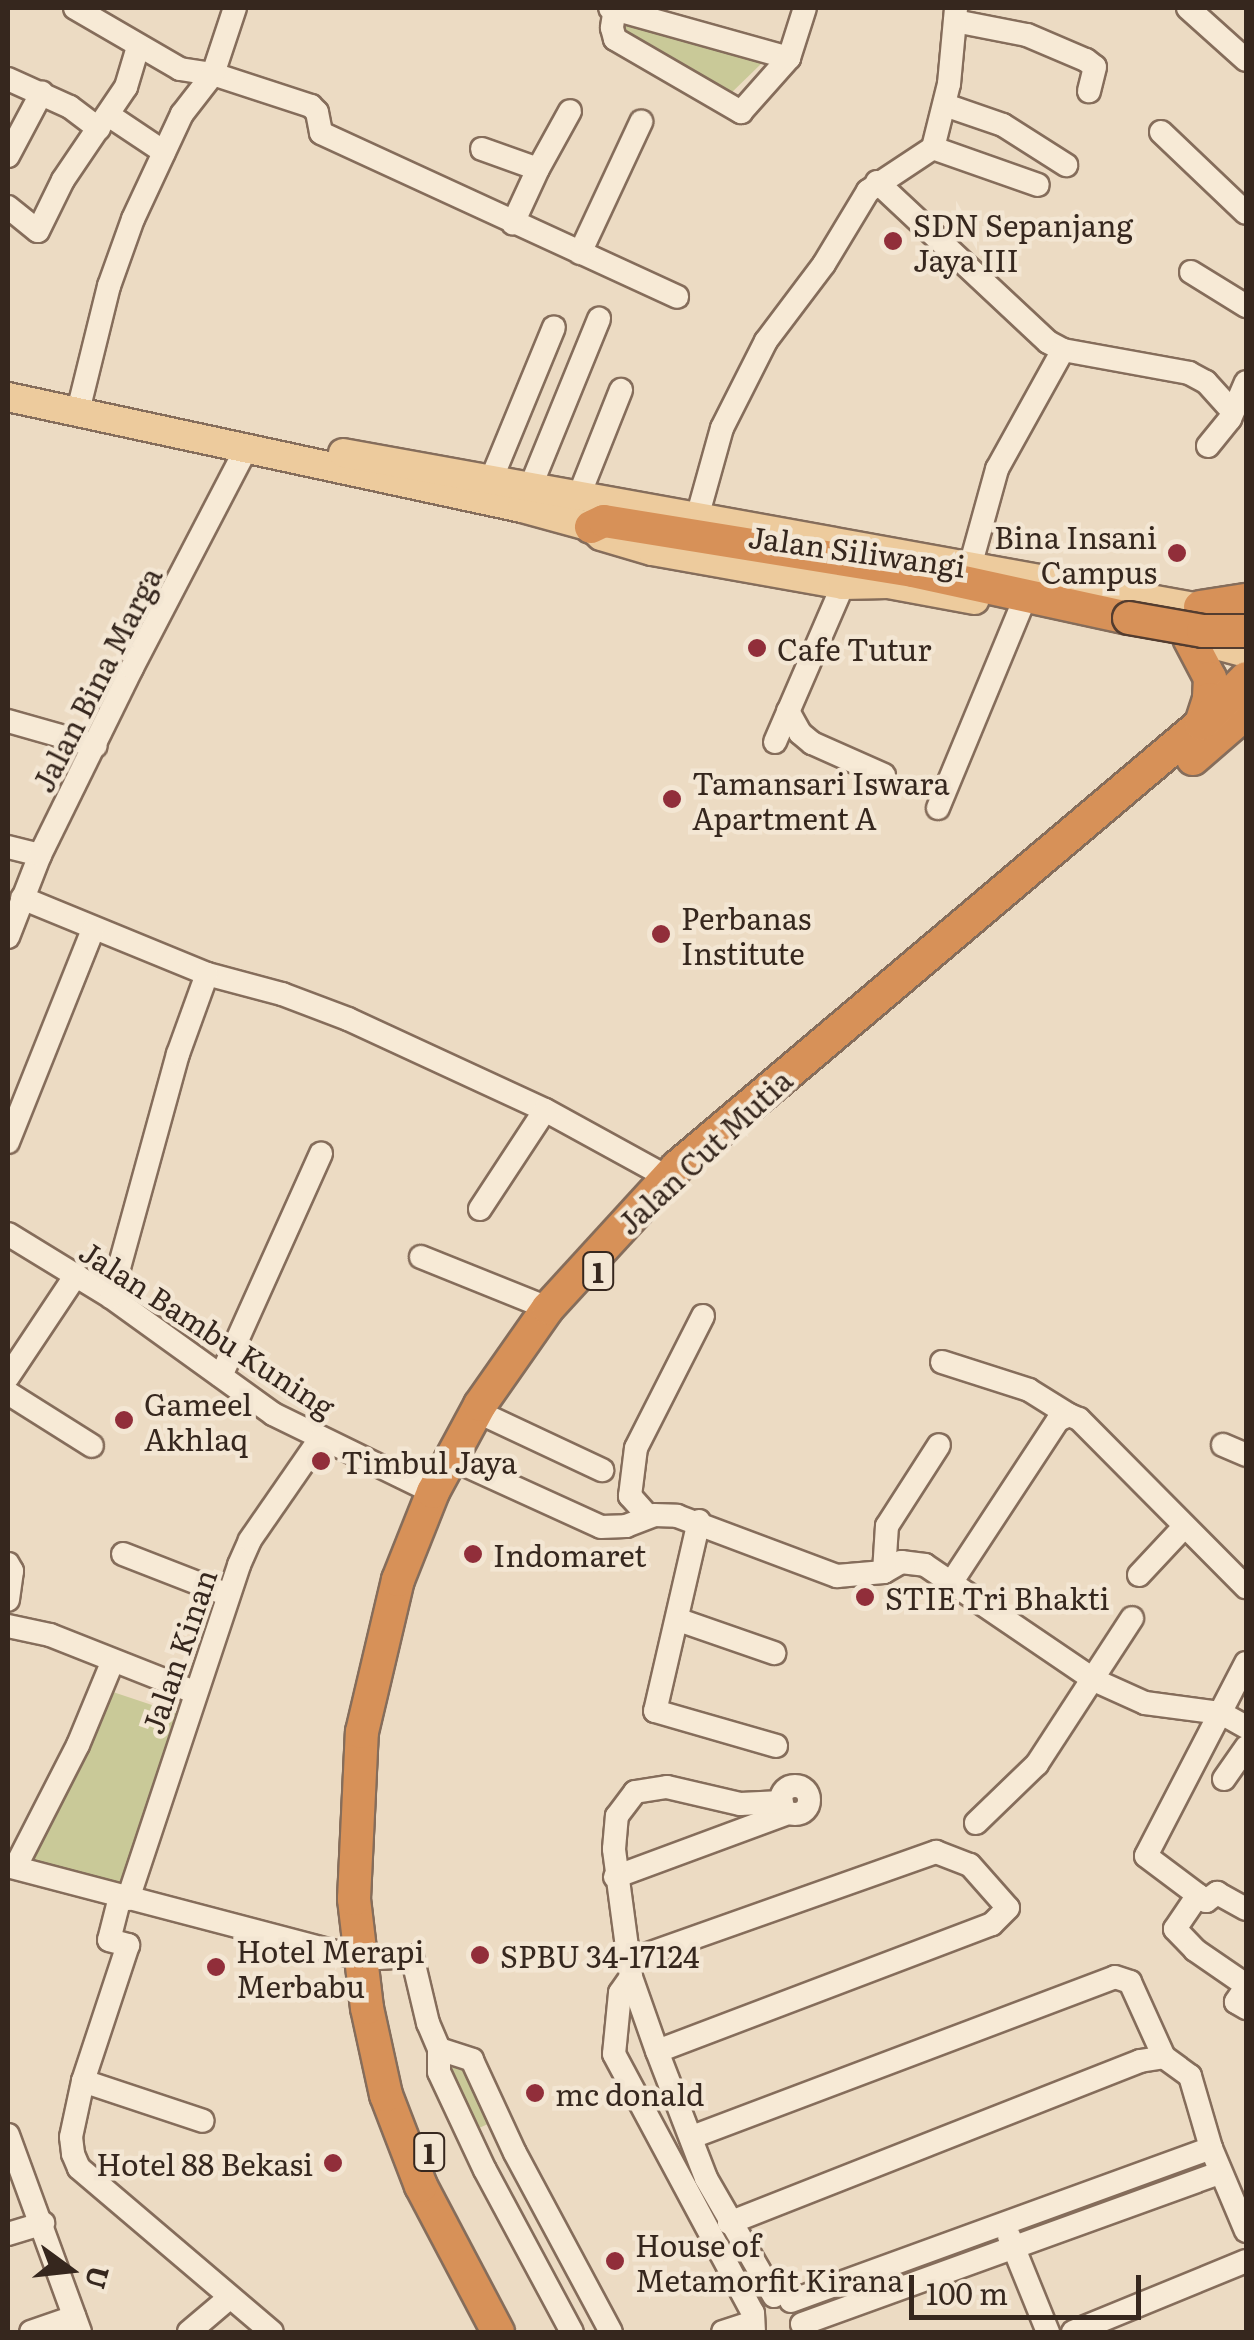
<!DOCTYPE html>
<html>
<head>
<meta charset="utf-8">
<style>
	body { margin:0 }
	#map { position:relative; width:1254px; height:2340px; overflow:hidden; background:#ecdbc3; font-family:Literata,serif }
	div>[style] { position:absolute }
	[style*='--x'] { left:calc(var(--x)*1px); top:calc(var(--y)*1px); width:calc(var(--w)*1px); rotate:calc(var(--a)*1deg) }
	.green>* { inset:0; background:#c9c998 }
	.roads { filter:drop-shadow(2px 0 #856d5b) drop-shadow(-2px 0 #856d5b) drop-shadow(0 2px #856d5b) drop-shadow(0 -2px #856d5b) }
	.minor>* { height:22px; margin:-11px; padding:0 11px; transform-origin:11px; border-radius:11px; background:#f7ead6 }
	.minor>.ring { margin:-11px; padding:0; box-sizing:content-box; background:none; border:22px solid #f7ead6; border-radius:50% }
	.major>* { height:28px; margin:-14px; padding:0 14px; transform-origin:14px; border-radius:14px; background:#edcb9d }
	.highway>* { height:32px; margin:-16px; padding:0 16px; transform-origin:16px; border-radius:16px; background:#d79158 }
	.bridges { filter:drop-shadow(2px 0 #533c2f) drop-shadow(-2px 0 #533c2f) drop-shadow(0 2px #533c2f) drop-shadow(0 -2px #533c2f) }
	.highway-bridge>* { height:32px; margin:-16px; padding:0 16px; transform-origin:16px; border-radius:16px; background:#d79158 }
	.dots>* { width:28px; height:28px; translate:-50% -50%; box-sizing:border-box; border:5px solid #f3e6d3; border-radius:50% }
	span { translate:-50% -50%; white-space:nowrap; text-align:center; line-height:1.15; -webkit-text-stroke:9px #f3e6d3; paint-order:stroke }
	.shield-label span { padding:2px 8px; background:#f3e6d3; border:2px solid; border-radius:8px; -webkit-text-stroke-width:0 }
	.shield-label { font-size:28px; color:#36271e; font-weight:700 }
	.poi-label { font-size:30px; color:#36271e }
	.left { translate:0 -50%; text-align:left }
	.right { translate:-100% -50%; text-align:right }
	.street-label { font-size:30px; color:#36271e }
	.frame { position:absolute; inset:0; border:10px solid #36271e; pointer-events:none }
	.north { position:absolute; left:20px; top:2220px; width:100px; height:100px; -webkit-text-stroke:8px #f3e6d3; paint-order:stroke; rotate:105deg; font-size:28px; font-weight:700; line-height:40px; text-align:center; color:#36271e }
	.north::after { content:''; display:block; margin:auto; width:35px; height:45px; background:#36271e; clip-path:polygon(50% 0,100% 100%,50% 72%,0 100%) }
	.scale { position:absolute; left:909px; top:2275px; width:232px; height:45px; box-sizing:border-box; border:5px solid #36271e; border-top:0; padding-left:12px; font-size:30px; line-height:35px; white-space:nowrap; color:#36271e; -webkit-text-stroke:8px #f3e6d3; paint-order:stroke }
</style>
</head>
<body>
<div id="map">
	<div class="green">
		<div style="clip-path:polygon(621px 23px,763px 62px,725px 99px,706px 94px,617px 26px)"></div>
		<div style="clip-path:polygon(107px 1690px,185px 1716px,127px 1896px,19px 1860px,54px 1821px)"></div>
		<div style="clip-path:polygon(439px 2049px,469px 2056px,499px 2119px,468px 2133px)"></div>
	</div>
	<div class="roads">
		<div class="minor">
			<div style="--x:75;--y:8;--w:121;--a:30.2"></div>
			<div style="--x:180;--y:69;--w:33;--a:9"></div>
			<div style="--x:213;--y:74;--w:103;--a:18.1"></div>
			<div style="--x:311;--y:106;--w:8;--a:45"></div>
			<div style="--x:317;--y:112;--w:21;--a:79"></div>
			<div style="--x:321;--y:133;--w:392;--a:24.7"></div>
			<div style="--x:610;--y:8;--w:186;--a:15.6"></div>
			<div style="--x:615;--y:8;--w:20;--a:99"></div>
			<div style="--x:612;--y:28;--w:11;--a:75"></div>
			<div style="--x:615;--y:39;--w:146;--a:30.1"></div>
			<div style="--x:741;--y:112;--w:72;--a:-48.4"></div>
			<div style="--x:789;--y:58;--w:52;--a:-72.3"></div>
			<div style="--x:1188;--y:8;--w:78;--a:41.9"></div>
			<div style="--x:955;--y:21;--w:73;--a:11"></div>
			<div style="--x:1027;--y:35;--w:64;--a:23"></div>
			<div style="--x:1086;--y:60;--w:11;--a:38"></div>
			<div style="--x:1095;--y:67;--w:25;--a:104"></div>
			<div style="--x:8;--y:79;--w:68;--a:24.3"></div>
			<div style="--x:70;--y:107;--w:36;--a:37"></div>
			<div style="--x:945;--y:105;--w:61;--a:19"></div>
			<div style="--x:1003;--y:125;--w:75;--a:32.4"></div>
			<div style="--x:110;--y:116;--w:65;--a:33.7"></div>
			<div style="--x:1161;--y:132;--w:117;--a:43.6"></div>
			<div style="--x:933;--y:148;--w:111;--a:19.4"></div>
			<div style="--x:482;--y:149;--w:59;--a:19.7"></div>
			<div style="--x:538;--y:169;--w:60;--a:114.8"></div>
			<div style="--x:8;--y:156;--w:72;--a:-62"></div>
			<div style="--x:538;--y:169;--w:66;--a:-61.1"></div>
			<div style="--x:877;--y:182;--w:234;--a:43.1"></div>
			<div style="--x:1048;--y:342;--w:17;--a:28"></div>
			<div style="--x:1063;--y:350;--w:128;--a:10.3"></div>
			<div style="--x:1189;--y:373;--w:19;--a:28"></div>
			<div style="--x:1206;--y:382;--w:39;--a:48"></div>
			<div style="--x:8;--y:207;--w:38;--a:39"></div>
			<div style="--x:38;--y:231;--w:57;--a:-63.9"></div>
			<div style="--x:63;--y:180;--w:112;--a:-55.9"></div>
			<div style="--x:126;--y:87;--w:42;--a:-73.3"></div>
			<div style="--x:580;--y:253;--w:145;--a:-65"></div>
			<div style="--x:1191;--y:272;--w:65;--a:31.7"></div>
			<div style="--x:78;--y:411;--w:129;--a:-76.1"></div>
			<div style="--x:109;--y:286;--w:71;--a:-70.3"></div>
			<div style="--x:133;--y:219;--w:116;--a:-65"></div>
			<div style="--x:182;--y:114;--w:51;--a:-52.2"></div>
			<div style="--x:213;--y:74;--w:70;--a:-71.6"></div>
			<div style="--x:1208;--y:446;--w:35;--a:-51"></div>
			<div style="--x:1230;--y:419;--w:40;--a:-66.6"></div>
			<div style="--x:491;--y:480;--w:165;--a:-67.6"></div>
			<div style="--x:530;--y:488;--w:183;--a:-67.8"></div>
			<div style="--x:580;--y:493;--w:111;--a:-68.3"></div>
			<div style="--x:698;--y:514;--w:89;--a:-74.4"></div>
			<div style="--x:722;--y:428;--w:97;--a:-63.2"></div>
			<div style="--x:766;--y:341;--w:96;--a:-53"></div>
			<div style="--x:824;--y:264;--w:85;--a:-58.9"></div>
			<div style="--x:868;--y:191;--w:78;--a:-33.5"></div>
			<div style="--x:933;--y:148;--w:66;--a:-76"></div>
			<div style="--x:949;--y:84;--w:76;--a:-84.7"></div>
			<div style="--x:971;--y:563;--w:98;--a:-74.5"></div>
			<div style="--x:997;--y:469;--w:136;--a:-61"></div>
			<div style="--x:788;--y:711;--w:25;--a:61"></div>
			<div style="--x:800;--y:733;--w:16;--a:40"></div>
			<div style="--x:812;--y:743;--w:79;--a:24"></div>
			<div style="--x:8;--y:721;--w:91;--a:15.9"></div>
			<div style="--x:775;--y:742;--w:171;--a:-66.6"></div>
			<div style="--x:938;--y:808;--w:217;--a:-67.5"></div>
			<div style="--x:8;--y:847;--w:33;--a:14"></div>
			<div style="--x:22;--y:898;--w:200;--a:22.3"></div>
			<div style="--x:207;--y:974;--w:78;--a:14.9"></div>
			<div style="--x:282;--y:994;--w:71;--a:20.7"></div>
			<div style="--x:348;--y:1019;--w:217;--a:24.8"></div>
			<div style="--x:545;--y:1110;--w:139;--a:28.8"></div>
			<div style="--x:8;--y:937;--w:88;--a:-68.7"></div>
			<div style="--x:40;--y:855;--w:208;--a:-63.8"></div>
			<div style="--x:132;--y:668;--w:245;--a:-62.5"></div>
			<div style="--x:8;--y:1142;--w:228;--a:-68.2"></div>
			<div style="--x:480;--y:1209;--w:118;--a:-56.7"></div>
			<div style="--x:8;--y:1234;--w:121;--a:31.5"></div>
			<div style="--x:111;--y:1297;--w:200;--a:35.8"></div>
			<div style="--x:273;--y:1414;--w:178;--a:26"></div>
			<div style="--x:421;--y:1257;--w:137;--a:21.9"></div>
			<div style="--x:111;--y:1297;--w:252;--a:-74.6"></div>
			<div style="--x:178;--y:1054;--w:85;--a:-70.1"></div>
			<div style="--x:942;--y:1362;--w:91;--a:17.8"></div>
			<div style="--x:1029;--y:1390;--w:47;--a:32"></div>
			<div style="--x:221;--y:1376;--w:244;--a:-65.8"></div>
			<div style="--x:8;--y:1377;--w:123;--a:-56.3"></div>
			<div style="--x:8;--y:1393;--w:99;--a:32.2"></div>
			<div style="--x:491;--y:1418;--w:123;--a:25.1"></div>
			<div style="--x:1223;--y:1445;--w:25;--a:23"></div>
			<div style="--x:465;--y:1465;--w:149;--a:24.5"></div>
			<div style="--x:601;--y:1527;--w:25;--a:-2"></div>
			<div style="--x:626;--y:1526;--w:30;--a:-21"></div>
			<div style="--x:654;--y:1515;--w:23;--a:2"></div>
			<div style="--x:677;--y:1516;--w:171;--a:20.6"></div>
			<div style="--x:837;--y:1576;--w:47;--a:-4.9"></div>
			<div style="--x:884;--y:1572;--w:20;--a:-30"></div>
			<div style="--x:901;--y:1562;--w:24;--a:7"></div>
			<div style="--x:925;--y:1565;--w:204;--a:34.2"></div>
			<div style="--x:1094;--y:1680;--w:56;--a:24.3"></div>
			<div style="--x:1145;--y:1703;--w:77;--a:7.5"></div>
			<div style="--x:1221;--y:1713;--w:29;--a:29"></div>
			<div style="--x:648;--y:1516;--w:27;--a:-132"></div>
			<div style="--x:630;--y:1496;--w:48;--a:-82.9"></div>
			<div style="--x:636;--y:1448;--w:148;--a:-63.1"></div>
			<div style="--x:699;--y:1521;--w:195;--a:103"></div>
			<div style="--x:655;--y:1711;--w:126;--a:16.1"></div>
			<div style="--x:123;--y:1554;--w:113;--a:21.3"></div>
			<div style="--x:8;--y:1564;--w:8;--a:60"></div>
			<div style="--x:12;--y:1571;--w:29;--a:98"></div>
			<div style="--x:884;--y:1572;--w:46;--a:-86.3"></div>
			<div style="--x:887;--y:1526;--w:96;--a:-57.3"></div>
			<div style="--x:1139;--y:1575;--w:64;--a:-46.9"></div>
			<div style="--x:951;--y:1583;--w:195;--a:-56.7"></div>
			<div style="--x:1058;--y:1420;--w:12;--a:-24"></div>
			<div style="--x:1069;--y:1415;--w:11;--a:22"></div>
			<div style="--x:1079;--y:1419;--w:237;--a:45.2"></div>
			<div style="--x:679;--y:1620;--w:101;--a:19.2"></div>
			<div style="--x:8;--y:1626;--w:43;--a:12.1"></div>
			<div style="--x:50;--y:1635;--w:155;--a:21.6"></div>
			<div style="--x:1246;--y:1663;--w:217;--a:117.4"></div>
			<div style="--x:1146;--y:1856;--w:75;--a:36.9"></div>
			<div style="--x:1206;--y:1901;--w:14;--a:-36"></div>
			<div style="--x:1217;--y:1893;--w:33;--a:29"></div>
			<div style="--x:1224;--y:1779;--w:39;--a:-55"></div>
			<div class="ring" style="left:781px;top:1786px;width:6px;height:6px"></div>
			<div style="--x:976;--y:1823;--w:85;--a:-44"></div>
			<div style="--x:1037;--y:1764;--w:174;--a:-56.9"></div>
			<div style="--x:8;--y:1866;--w:366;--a:14.7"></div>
			<div style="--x:362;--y:1959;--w:50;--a:-3.4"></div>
			<div style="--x:412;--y:1956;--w:69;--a:76.6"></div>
			<div style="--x:428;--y:2023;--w:28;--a:67"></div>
			<div style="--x:439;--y:2049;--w:23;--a:90"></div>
			<div style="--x:439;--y:2072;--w:108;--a:64.9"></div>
			<div style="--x:485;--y:2170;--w:184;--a:61.8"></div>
			<div style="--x:16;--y:1866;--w:136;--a:-62.9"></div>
			<div style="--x:78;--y:1745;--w:89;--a:-67.5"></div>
			<div style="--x:615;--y:1877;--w:184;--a:-20.3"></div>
			<div style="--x:1198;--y:1895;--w:41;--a:124.1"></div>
			<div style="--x:1175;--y:1929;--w:29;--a:46"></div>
			<div style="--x:1195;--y:1950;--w:62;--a:34.5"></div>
			<div style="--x:120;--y:1897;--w:44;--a:104.3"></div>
			<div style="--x:109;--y:1940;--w:20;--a:15"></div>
			<div style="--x:128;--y:1945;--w:143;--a:108.3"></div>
			<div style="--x:83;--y:2081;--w:57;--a:102.1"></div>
			<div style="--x:71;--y:2137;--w:17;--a:83"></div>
			<div style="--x:73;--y:2154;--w:15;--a:67"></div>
			<div style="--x:79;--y:2168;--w:253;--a:40.4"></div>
			<div style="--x:128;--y:1899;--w:352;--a:-71.6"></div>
			<div style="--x:239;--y:1565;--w:27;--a:-66"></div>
			<div style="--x:250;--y:1540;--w:123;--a:-55.3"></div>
			<div style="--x:628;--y:1961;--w:327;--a:-19.5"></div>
			<div style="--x:936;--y:1852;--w:36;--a:21"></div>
			<div style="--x:970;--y:1865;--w:57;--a:48.5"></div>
			<div style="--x:1008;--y:1908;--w:23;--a:135"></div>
			<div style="--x:992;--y:1924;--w:358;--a:159.2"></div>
			<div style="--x:631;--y:1977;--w:19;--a:125"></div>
			<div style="--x:620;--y:1993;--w:61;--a:95.6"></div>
			<div style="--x:614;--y:2054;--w:294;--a:61.8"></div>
			<div style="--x:753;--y:2313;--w:19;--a:87"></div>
			<div style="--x:1246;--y:1987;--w:18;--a:124"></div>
			<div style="--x:1236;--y:2002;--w:12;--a:31"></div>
			<div style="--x:439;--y:2049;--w:35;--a:18"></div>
			<div style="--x:472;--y:2060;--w:102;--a:65.2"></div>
			<div style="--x:515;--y:2153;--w:203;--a:61.8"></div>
			<div style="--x:83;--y:2081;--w:126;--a:18.4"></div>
			<div style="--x:8;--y:2135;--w:210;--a:69.9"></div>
			<div style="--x:692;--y:2137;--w:452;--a:-20.7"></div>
			<div style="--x:1115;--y:1977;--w:16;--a:18"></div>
			<div style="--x:1130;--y:1982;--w:82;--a:65.6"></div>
			<div style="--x:729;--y:2223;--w:442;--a:-21.5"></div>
			<div style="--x:1140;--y:2061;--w:24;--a:-9"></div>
			<div style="--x:1164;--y:2057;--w:32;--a:36"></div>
			<div style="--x:1190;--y:2076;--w:75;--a:73.7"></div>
			<div style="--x:1211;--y:2148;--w:90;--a:67.1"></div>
			<div style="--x:8;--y:2234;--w:37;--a:-17"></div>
			<div style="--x:1009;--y:2236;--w:104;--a:67.9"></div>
			<div style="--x:774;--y:2296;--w:136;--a:-120"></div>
			<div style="--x:706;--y:2178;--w:136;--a:-111.1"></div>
			<div style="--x:657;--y:2051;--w:78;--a:-109.4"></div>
			<div style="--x:631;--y:1977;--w:129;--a:-97.6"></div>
			<div style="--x:614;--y:1849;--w:33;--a:-85"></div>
			<div style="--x:617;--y:1816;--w:30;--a:-53"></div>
			<div style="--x:635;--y:1792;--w:32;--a:-9"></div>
			<div style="--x:667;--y:1787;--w:75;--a:13.1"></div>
			<div style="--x:740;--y:1804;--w:42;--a:-2.7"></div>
			<div style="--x:791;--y:2301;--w:447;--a:-20"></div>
			<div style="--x:802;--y:2324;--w:444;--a:-19.9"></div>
			<div style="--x:31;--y:2332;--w:46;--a:-19.2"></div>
			<div style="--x:189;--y:2332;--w:52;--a:-40.4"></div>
			<div style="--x:723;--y:2332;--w:29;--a:-18"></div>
			<div style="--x:1073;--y:2332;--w:187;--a:-22.3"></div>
		</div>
		<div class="major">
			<div style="--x:8;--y:397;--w:526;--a:12.19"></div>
			<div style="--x:522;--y:508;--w:72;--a:15.4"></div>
			<div style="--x:591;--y:527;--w:13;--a:42"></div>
			<div style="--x:601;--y:536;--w:53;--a:16.4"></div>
			<div style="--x:652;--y:551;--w:194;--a:10.1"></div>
			<div style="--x:843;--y:585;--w:45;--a:-1.3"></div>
			<div style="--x:888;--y:584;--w:88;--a:10.4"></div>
			<div style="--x:343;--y:453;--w:892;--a:10.26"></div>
			<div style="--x:1190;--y:638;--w:58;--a:15"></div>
		</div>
		<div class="highway">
			<div style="--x:591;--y:527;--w:14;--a:-25"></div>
			<div style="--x:604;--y:521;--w:313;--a:9.2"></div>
			<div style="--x:913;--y:571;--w:221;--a:12.3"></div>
			<div style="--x:1200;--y:607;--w:47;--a:-8.7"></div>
			<div style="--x:1189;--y:638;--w:45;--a:62.3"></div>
			<div style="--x:1210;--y:678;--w:21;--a:93"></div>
			<div style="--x:1209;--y:699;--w:26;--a:108"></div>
			<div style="--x:1193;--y:759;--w:70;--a:-41"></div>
			<div style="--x:498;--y:2332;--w:165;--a:-117.8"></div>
			<div style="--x:421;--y:2186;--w:97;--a:-111"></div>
			<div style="--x:386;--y:2095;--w:89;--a:-102.3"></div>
			<div style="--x:367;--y:2008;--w:110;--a:-96.8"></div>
			<div style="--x:354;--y:1899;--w:167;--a:-87.3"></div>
			<div style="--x:362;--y:1732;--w:156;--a:-76.7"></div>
			<div style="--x:398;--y:1580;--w:95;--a:-68.3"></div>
			<div style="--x:433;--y:1492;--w:99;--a:-61.6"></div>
			<div style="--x:480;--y:1405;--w:118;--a:-55"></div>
			<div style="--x:548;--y:1308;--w:191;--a:-47.5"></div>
			<div style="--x:677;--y:1167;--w:686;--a:-40.21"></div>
			<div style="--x:1201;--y:724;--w:64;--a:-45.6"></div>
		</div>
	</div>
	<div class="bridges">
		<div class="highway-bridge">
			<div style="--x:1129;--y:618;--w:75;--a:10"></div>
			<div style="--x:1203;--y:631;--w:43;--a:0"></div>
		</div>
	</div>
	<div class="dots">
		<div style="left:893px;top:241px;background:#912e3a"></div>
		<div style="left:1177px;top:553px;background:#912e3a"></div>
		<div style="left:757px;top:648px;background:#912e3a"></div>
		<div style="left:672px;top:799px;background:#912e3a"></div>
		<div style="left:661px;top:934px;background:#912e3a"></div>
		<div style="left:124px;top:1420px;background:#912e3a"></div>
		<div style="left:321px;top:1461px;background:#912e3a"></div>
		<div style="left:473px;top:1554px;background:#912e3a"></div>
		<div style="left:865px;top:1597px;background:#912e3a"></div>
		<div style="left:480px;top:1955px;background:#912e3a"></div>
		<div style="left:216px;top:1967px;background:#912e3a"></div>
		<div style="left:535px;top:2093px;background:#912e3a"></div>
		<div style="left:333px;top:2163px;background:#912e3a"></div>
		<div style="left:615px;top:2261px;background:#912e3a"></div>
	</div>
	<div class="shield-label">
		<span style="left:598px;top:1271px">1</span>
		<span style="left:429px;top:2152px">1</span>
	</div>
	<div class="poi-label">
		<span class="left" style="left:913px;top:241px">SDN Sepanjang<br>Jaya III</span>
		<span class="right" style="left:1157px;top:553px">Bina Insani<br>Campus</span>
		<span class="left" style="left:777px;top:648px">Cafe Tutur</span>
		<span class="left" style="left:692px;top:799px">Tamansari Iswara<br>Apartment A</span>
		<span class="left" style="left:681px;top:934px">Perbanas<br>Institute</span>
		<span class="left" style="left:144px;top:1420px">Gameel<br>Akhlaq</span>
		<span class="left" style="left:341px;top:1461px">Timbul Jaya</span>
		<span class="left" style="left:493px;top:1554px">Indomaret</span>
		<span class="left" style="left:885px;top:1597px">STIE Tri Bhakti</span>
		<span class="left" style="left:236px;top:1967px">Hotel Merapi<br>Merbabu</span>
		<span class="left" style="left:500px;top:1955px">SPBU 34-17124</span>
		<span class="left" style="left:555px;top:2093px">mc donald</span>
		<span class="right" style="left:313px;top:2163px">Hotel 88 Bekasi</span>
		<span class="left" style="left:635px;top:2261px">House of<br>Metamorfit Kirana</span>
	</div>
	<div class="street-label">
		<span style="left:857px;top:550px;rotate:8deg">Jalan Siliwangi</span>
		<span style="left:96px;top:679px;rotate:-63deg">Jalan Bina Marga</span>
		<span style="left:704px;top:1151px;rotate:-43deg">Jalan Cut Mutia</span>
		<span style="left:208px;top:1328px;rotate:33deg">Jalan Bambu Kuning</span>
		<span style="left:178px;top:1651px;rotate:-71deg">Jalan Kinan</span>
	</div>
	<div class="frame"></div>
	<div class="north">U</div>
	<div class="scale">100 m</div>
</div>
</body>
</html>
